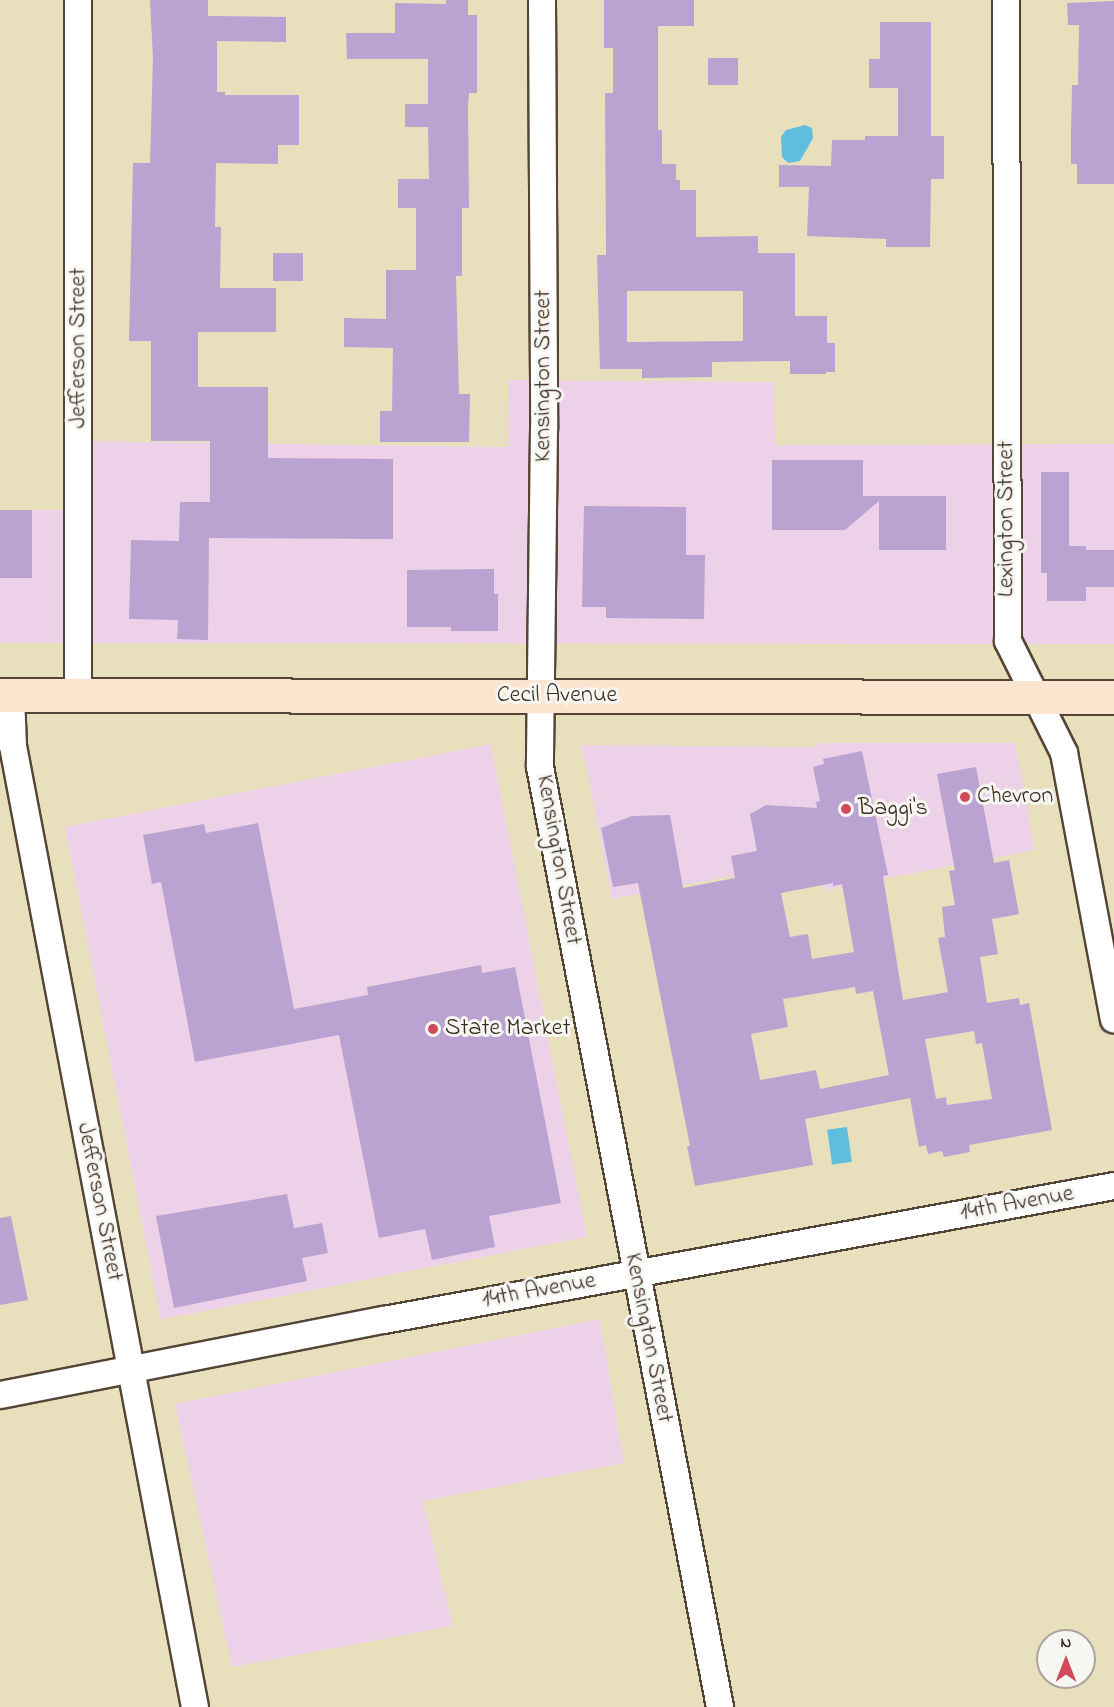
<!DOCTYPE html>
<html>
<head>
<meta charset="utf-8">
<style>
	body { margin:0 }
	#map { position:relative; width:1114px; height:1707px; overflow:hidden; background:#e8e0bc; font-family:"Indie Flower",sans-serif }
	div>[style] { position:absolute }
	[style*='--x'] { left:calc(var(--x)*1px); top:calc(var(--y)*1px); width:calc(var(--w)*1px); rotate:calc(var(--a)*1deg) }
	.built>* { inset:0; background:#edd1e9; transform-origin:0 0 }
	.water>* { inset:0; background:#60bdde; transform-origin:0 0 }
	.building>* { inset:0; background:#baa2d1; transform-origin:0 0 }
	.roads { filter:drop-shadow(2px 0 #554536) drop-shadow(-2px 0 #554536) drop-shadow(0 2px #554536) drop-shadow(0 -2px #554536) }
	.street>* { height:26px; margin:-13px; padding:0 13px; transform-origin:13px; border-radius:13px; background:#fff }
	.secondary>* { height:33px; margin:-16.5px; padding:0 16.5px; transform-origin:16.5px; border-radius:16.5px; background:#fce5cf }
	.dots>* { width:16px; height:16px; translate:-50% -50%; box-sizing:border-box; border:3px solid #f6f6f2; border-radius:50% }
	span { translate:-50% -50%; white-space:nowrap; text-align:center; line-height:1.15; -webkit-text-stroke:6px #f6f6f2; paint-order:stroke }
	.street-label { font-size:24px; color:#3b2a1e }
	.poi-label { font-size:24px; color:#3b2a1e }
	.left { translate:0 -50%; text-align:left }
	.north { position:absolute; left:1036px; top:1629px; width:60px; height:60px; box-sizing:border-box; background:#f6f6f2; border:2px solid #aba49d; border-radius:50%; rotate:0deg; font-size:16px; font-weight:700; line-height:24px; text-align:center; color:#3b2a1e }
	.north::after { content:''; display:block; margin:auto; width:21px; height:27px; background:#d1495b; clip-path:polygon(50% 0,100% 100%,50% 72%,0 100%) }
</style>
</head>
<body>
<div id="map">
	<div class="built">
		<div style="clip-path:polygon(509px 380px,774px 382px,775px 445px,1114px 444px,1114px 644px,0 643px,0 510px,74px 510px,74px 441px,508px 447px)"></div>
		<div style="clip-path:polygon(821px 743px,1015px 743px,1035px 850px,825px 890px,819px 859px,612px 899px,582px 745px,812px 747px)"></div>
		<div style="left:491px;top:744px;width:502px;height:434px;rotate:79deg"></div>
		<div style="clip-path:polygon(600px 1319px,624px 1463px,423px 1501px,453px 1626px,232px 1667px,175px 1404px)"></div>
	</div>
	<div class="water">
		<div style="clip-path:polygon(805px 125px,812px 128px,813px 138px,800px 161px,788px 163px,782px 157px,781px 137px,786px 130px)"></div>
		<div style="left:847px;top:1127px;width:35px;height:20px;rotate:82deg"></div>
	</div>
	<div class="building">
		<div style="clip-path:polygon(150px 0,208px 0,208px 16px,286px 17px,286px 42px,217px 41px,217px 92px,225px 92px,225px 95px,299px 95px,299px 145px,278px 145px,278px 164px,216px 163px,215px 227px,221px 227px,220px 288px,276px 288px,276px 332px,198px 332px,198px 387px,268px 387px,268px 458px,393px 459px,393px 539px,209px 538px,208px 640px,177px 639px,178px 620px,129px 619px,131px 540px,179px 541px,180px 502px,210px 502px,210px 441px,151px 441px,151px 341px,129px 341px,133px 163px,150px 163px,153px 58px)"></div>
		<div style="clip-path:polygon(446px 0,468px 0,468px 15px,477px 15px,477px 93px,469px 93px,468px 106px,469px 208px,462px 208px,462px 276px,456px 276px,459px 394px,470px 394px,469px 442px,380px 442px,380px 411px,392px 411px,393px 348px,344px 347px,344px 318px,386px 319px,386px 270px,416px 270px,416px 208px,398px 208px,398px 179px,429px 179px,428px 127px,405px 127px,405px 104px,428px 104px,428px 59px,347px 59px,346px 33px,395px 33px,395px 3px,446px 4px)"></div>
		<div style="clip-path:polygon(evenodd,604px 0,694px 0,694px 26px,658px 26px,658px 130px,662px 130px,662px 164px,676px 164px,676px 180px,680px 180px,680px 190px,696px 190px,696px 237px,758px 236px,758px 253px,795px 253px,795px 316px,827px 316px,827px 343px,835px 343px,835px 372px,826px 372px,826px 374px,790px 374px,790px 361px,712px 362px,712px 377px,642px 378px,642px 369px,600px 369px,597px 255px,606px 255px,605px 93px,613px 93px,613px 48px,604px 48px,604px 0,627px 291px,743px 291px,743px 341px,627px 342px,627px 291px)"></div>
		<div style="clip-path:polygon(1114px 1px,1114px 184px,1077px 184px,1077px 164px,1071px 164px,1071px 133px,1072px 85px,1078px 85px,1079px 25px,1068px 25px,1067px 3px)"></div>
		<div style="clip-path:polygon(880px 22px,931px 22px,931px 136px,944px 136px,944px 179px,931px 179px,930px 247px,886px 247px,886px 239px,807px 236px,809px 187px,779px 187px,779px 165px,831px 166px,832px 140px,865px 140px,865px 136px,898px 136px,898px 88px,869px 88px,869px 59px,880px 59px)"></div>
		<div style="left:708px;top:58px;width:30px;height:27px"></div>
		<div style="left:273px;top:253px;width:30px;height:28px"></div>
		<div style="clip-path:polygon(772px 460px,863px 460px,863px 496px,946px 496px,946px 550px,879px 550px,879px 501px,845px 530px,772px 530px)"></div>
		<div style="clip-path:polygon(1041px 472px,1069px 472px,1069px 546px,1086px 546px,1086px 550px,1114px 550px,1114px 587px,1086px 587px,1086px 601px,1047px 601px,1047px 573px,1041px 573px)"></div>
		<div style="clip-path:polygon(584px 506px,686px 507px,686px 555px,705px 555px,704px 619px,606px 618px,606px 607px,582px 607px)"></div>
		<div style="left:0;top:510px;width:32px;height:68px"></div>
		<div style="clip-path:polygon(494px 569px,494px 594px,498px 594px,498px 631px,451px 631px,451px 627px,407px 627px,407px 570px)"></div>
		<div style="clip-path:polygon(evenodd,862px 751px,888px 875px,883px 876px,903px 1000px,948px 992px,938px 938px,945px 937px,942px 907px,955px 905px,949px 871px,955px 870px,937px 774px,976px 767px,994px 863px,1009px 860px,1019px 914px,992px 919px,998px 954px,980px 957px,987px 1003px,1019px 998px,1020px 1005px,1029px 1003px,1052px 1130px,969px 1145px,970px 1152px,944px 1157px,942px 1151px,928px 1154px,926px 1145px,919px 1147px,910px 1098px,805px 1119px,813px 1165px,695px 1186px,687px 1146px,690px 1146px,638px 883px,613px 887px,601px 828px,632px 816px,670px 815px,683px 888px,735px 878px,731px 856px,757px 851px,750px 814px,766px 805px,817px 808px,816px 802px,820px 801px,813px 767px,824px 764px,823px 759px,862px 751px,833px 883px,833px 886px,842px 884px,854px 952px,812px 959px,808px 934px,790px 937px,781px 893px,833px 883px,862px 751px,855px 987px,856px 994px,873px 991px,889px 1075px,820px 1089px,816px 1070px,760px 1080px,751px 1034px,788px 1027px,783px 999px,855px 987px,862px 751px,974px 1031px,976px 1044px,982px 1043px,992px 1099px,947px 1105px,946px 1097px,936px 1099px,925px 1039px,974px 1031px)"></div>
		<div style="clip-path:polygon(258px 823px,294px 1009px,368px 995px,367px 987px,481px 965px,482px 973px,515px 967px,561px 1203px,489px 1216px,495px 1247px,432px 1260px,425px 1229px,379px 1238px,339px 1035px,195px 1062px,161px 882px,152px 884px,143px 835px,204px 824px,206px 833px)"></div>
		<div style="clip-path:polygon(287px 1194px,294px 1228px,322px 1223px,328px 1253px,302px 1258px,307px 1281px,174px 1308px,156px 1216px)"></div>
		<div style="clip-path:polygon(11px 1216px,28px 1300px,0 1305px,0 1218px)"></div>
	</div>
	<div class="roads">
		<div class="street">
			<div style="--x:78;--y:0;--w:696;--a:90"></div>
			<div style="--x:542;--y:0;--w:429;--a:89.7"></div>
			<div style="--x:544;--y:429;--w:338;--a:90.7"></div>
			<div style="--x:540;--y:767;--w:957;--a:79.16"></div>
			<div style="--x:1006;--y:0;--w:641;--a:89.82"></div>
			<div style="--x:1008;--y:641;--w:125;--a:63.4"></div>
			<div style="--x:1064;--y:753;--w:271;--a:79.4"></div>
			<div style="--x:11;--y:695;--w:51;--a:87.8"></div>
			<div style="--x:13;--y:746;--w:978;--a:79.28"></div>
			<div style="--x:0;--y:1395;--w:391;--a:-11.1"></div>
			<div style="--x:384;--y:1320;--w:742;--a:-10.4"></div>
		</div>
		<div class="secondary">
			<div style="--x:0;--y:695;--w:1114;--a:0.1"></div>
		</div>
	</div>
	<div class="dots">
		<div style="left:965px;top:797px;background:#d1495b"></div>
		<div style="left:846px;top:809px;background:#d1495b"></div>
		<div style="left:433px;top:1029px;background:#d1495b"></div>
	</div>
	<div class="street-label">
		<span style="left:79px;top:348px;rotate:-90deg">Jefferson Street</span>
		<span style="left:544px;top:376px;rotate:-90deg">Kensington Street</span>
		<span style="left:1007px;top:519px;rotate:-90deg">Lexington Street</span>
		<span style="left:557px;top:696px">Cecil Avenue</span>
		<span style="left:558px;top:860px;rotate:80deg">Kensington Street</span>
		<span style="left:99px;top:1202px;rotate:79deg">Jefferson Street</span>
		<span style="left:1017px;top:1204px;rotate:-10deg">14th Avenue</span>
		<span style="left:539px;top:1291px;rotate:-10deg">14th Avenue</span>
		<span style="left:648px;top:1338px;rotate:79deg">Kensington Street</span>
	</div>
	<div class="poi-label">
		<span class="left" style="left:977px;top:797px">Chevron</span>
		<span class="left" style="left:858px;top:809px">Baggi's</span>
		<span class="left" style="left:445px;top:1029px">State Market</span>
	</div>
	<div class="north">N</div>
</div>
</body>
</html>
